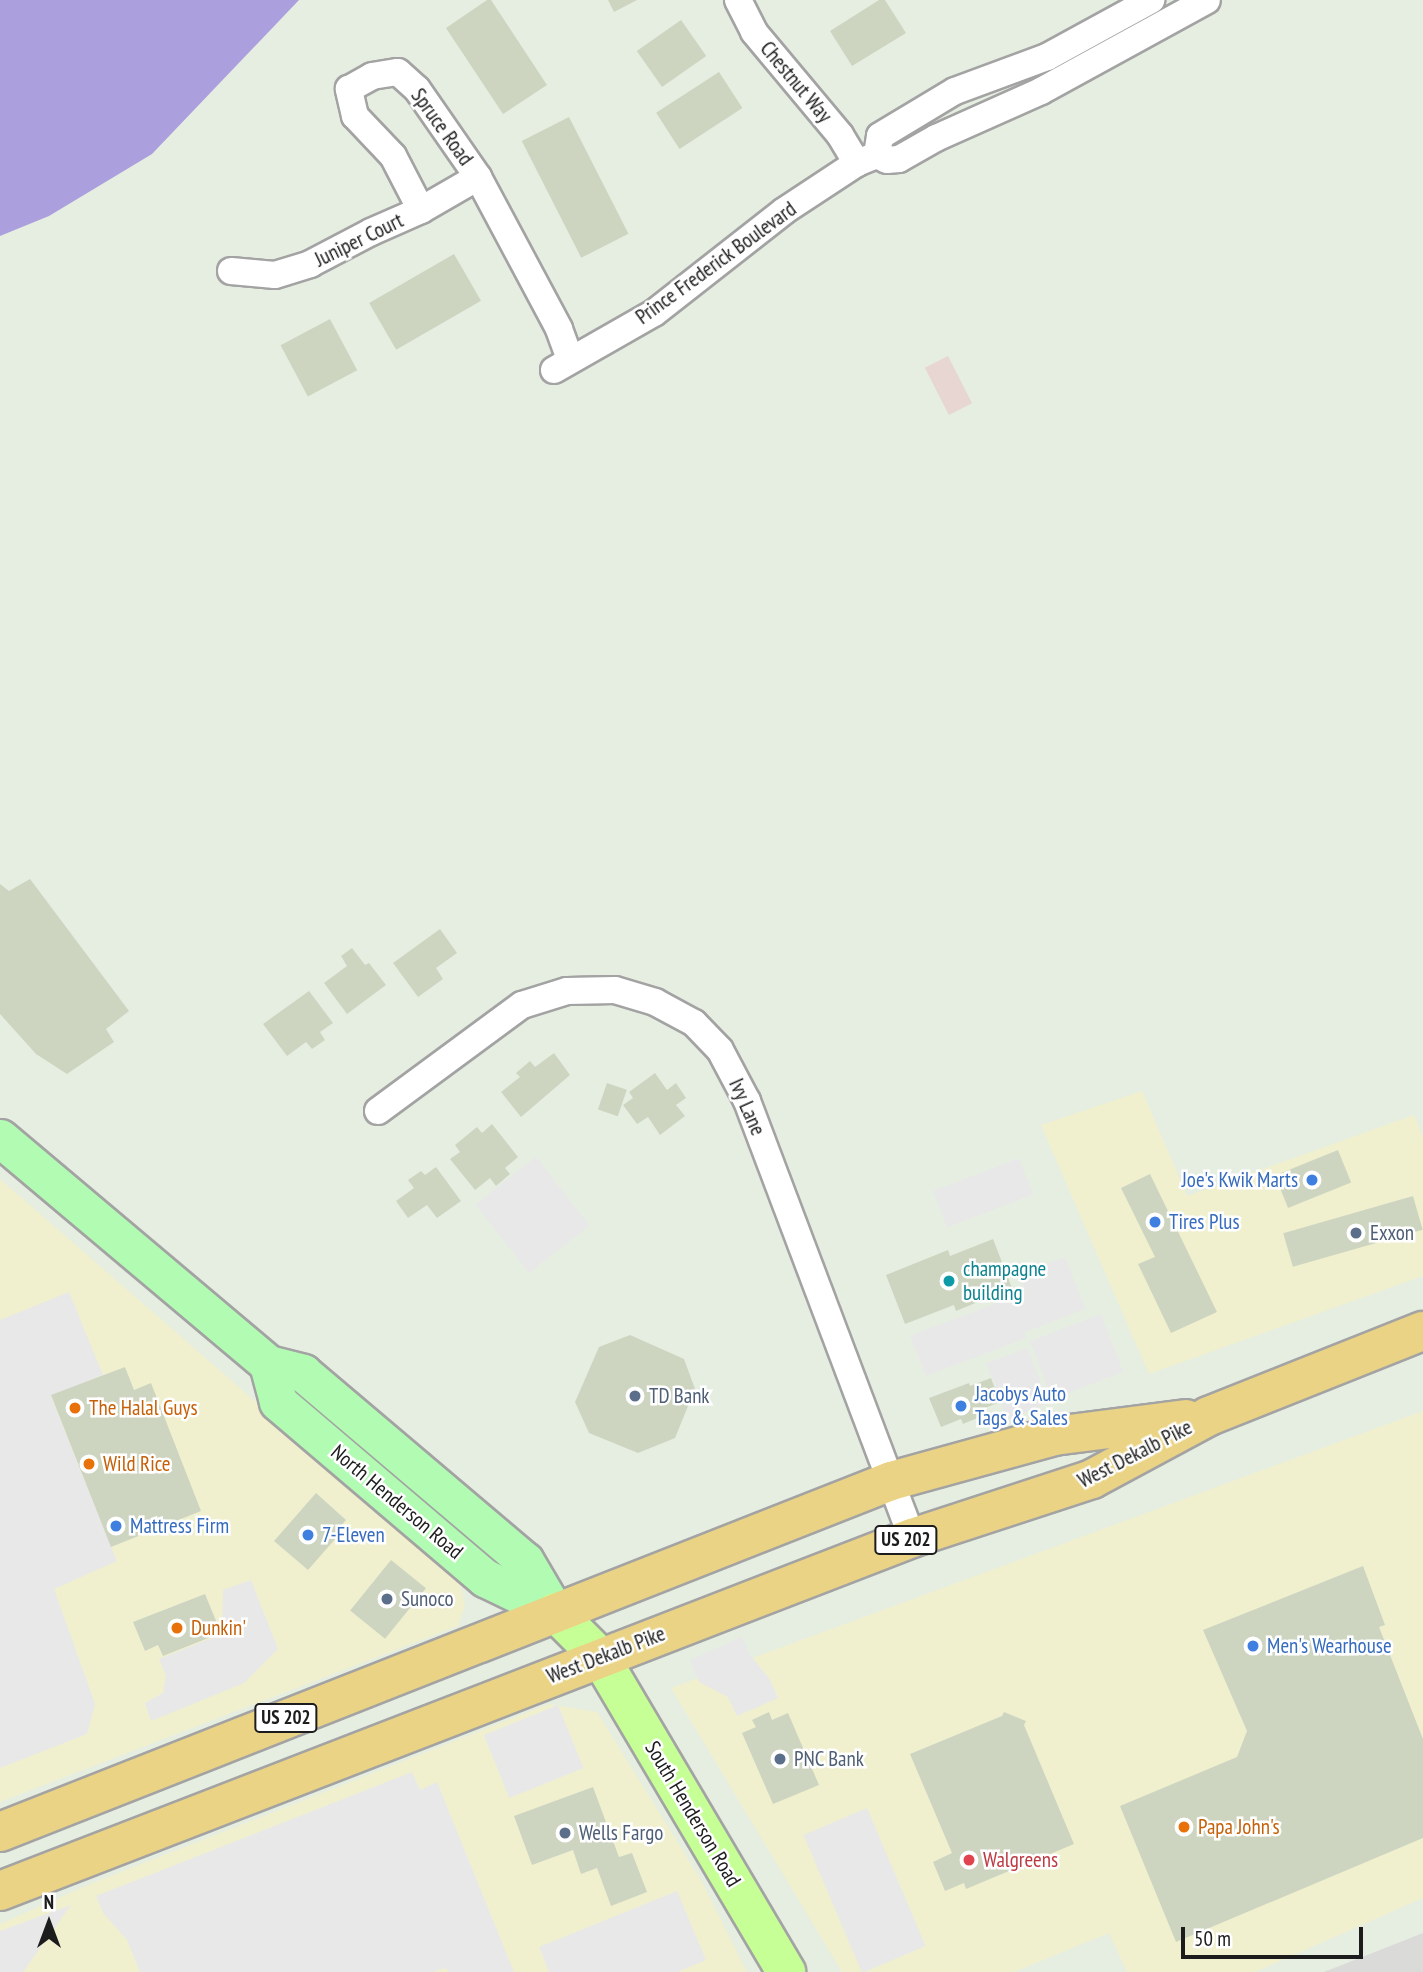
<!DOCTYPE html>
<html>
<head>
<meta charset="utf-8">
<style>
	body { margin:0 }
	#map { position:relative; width:1423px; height:1972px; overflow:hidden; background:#e6eee1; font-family:"PT Sans Narrow",sans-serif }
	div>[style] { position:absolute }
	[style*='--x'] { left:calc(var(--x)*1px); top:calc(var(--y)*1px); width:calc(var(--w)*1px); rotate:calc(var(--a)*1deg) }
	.residential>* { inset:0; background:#dadad9 }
	.commercial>* { inset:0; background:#f0f0cf }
	.industrial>* { inset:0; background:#e7d6d2; transform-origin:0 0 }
	.parking>* { inset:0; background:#e8e8e8; transform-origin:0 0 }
	.water>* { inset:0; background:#ab9fde }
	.building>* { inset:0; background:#cdd5c1; transform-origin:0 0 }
	.roads { filter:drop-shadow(2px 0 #a3a3a3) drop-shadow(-2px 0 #a3a3a3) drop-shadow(0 2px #a3a3a3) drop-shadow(0 -2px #a3a3a3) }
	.street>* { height:26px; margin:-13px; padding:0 13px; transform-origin:13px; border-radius:13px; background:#fff }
	.secondary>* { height:37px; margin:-18.5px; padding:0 18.5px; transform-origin:18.5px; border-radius:18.5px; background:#b1fcb2 }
	.primary>* { height:38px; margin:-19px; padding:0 19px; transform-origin:19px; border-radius:19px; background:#c6ff95 }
	.highway>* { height:38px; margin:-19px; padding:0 19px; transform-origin:19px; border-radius:19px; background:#ead384 }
	.dots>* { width:19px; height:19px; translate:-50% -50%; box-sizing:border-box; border:4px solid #fff; border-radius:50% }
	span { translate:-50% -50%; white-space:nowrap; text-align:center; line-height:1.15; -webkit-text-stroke:5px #fff; paint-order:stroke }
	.shield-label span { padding:2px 5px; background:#fff; border:2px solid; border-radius:5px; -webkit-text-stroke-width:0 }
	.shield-label { font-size:19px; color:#1c1c1c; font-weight:700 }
	.street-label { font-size:21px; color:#1c1c1c }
	.shop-label { font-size:21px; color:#366cbe }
	.right { translate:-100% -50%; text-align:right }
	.left { translate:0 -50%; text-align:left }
	.service-label { font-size:21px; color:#4e5e75 }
	.culture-label { font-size:21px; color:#0d838f }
	.food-label { font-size:21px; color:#c56008 }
	.health-label { font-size:21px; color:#be3a42 }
	.north { position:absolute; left:14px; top:1888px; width:70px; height:70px; -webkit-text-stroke:5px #fff; paint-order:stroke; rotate:0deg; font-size:19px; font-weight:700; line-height:28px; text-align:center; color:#1c1c1c }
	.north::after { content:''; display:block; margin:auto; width:24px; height:32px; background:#1c1c1c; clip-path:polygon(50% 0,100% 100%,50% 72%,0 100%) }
	.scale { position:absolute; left:1181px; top:1927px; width:182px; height:32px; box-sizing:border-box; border:4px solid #1c1c1c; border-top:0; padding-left:9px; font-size:21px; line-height:24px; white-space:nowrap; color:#1c1c1c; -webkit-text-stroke:5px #fff; paint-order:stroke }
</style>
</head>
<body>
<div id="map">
	<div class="residential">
		<div style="clip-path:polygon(1423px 1933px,1423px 1972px,1324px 1972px)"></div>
	</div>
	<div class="commercial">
		<div style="clip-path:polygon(1142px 1091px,1187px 1196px,1414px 1115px,1423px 1137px,1423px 1276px,1149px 1374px,1041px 1125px)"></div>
		<div style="clip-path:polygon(0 1179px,459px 1579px,465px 1605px,458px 1626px,0 1802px)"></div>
		<div style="clip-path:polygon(1423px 1411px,1423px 1898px,1255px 1972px,1127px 1972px,1109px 1933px,1014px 1972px,842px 1972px,671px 1688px)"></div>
		<div style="clip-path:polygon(549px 1704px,597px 1712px,701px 1880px,747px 1972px,0 1972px,0 1924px,90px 1884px)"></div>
	</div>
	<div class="industrial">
		<div style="left:948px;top:356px;width:53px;height:26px;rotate:63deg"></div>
	</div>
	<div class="parking">
		<div style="left:536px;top:1157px;width:87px;height:77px;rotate:52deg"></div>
		<div style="left:1019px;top:1158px;width:39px;height:92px;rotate:69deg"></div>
		<div style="clip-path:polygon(1065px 1257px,1085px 1309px,1025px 1332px,1026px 1338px,926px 1376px,910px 1336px,1026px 1292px,1019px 1274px)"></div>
		<div style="clip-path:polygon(69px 1292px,103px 1375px,51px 1396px,117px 1561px,54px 1589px,95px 1704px,87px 1734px,0 1768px,0 1320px)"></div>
		<div style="left:1101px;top:1314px;width:62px;height:76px;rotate:69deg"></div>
		<div style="left:1028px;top:1348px;width:59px;height:44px;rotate:70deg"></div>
		<div style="clip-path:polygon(251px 1580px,278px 1649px,244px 1683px,151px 1721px,145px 1703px,163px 1693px,166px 1676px,159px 1659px,222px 1634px,223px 1590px)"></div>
		<div style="clip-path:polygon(742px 1637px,750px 1655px,769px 1678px,778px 1698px,737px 1716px,728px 1697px,699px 1682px,690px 1660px)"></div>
		<div style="left:558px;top:1705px;width:68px;height:80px;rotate:68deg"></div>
		<div style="clip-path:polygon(412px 1772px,420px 1790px,437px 1782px,514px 1972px,449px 1972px,445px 1968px,433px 1972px,140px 1972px,127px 1940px,103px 1913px,96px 1896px)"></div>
		<div style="left:867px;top:1808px;width:150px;height:69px;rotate:67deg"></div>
		<div style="clip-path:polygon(677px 1891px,706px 1960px,678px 1972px,549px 1972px,539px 1947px)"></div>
		<div style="clip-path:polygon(71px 1905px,23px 1972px,0 1972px,0 1931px)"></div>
	</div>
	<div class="water">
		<div style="clip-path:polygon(0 0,299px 0,152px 154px,49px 216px,0 236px)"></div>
	</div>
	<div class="building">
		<div style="clip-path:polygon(487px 0,491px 0,547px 85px,503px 114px,446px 28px)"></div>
		<div style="clip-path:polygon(608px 0,637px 0,614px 12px)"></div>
		<div style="clip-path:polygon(879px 0,885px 0,906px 33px,852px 66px,830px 31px)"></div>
		<div style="left:681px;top:20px;width:44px;height:54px;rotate:55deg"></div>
		<div style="left:719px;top:72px;width:43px;height:75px;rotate:57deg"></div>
		<div style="left:569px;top:117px;width:131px;height:53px;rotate:63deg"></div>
		<div style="left:454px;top:254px;width:54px;height:98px;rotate:60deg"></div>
		<div style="left:330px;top:319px;width:58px;height:56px;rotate:62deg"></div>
		<div style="clip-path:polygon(30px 879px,129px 1011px,106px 1029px,114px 1042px,67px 1074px,36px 1054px,0 1014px,0 884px,9px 891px)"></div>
		<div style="clip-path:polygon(440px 929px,457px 953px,436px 968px,443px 979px,418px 997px,393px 963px)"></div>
		<div style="clip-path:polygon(352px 948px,365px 965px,369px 963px,386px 985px,347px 1014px,324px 983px,347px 966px,341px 956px)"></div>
		<div style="clip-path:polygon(309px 991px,333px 1023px,320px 1032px,325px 1040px,312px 1049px,306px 1042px,287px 1056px,263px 1024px)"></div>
		<div style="clip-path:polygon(554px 1053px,570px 1075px,521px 1117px,501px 1092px,520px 1077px,516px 1073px,530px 1061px,535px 1067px)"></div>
		<div style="clip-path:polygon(655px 1073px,667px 1090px,676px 1083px,686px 1098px,676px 1105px,685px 1116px,660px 1135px,648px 1117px,637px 1124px,623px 1105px,633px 1098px,629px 1092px)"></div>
		<div style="left:607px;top:1083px;width:21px;height:28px;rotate:19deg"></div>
		<div style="clip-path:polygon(492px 1124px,518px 1157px,505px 1168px,510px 1174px,496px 1186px,490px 1178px,475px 1190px,450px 1159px,460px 1152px,455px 1145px,477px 1127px,482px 1133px)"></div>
		<div style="left:1338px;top:1150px;width:35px;height:68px;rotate:68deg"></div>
		<div style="clip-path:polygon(436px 1167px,461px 1201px,437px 1218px,427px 1205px,408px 1218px,396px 1201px,414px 1188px,408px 1180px,421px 1171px,425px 1175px)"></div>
		<div style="clip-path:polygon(1150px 1174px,1217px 1312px,1171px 1333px,1138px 1264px,1155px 1257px,1121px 1188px)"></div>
		<div style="left:1413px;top:1196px;width:35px;height:135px;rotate:74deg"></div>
		<div style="clip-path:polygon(993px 1239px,1012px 1288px,956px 1311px,954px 1305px,905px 1324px,886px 1275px,948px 1250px,950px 1256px)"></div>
		<div style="clip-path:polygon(630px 1335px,684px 1359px,695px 1389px,675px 1438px,638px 1453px,589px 1433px,575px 1402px,599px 1347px)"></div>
		<div style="clip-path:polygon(125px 1367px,134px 1390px,151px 1383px,201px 1511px,111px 1547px,51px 1395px)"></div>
		<div style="clip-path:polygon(991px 1378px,1000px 1402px,977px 1411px,980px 1417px,963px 1424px,961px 1419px,941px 1427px,929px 1398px,969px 1383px,970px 1386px)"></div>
		<div style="clip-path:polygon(316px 1493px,346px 1520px,339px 1528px,343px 1530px,308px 1570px,274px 1541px)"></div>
		<div style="left:391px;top:1560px;width:45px;height:65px;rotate:39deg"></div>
		<div style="clip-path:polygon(1363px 1566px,1385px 1625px,1379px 1627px,1423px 1739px,1423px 1838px,1176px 1942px,1120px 1806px,1237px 1757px,1247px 1731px,1203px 1630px)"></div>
		<div style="clip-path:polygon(205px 1594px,221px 1633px,163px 1656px,158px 1645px,145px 1651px,133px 1622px)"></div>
		<div style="clip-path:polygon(769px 1712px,772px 1720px,788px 1713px,819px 1785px,773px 1804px,742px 1733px,756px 1727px,752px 1720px)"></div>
		<div style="clip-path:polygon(1004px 1712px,1026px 1721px,1024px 1725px,1074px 1844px,966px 1889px,964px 1883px,945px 1891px,933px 1862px,952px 1853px,910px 1754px,1002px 1716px)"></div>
		<div style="clip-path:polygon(593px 1787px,619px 1857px,632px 1853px,647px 1892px,611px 1906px,597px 1868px,581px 1874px,573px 1850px,532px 1865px,514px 1816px)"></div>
	</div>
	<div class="roads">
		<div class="street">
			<div style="--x:738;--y:0;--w:36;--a:63"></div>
			<div style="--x:754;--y:32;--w:134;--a:50.1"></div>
			<div style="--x:840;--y:135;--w:33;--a:59"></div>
			<div style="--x:877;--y:155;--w:11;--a:27"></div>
			<div style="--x:887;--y:160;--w:12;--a:-5"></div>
			<div style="--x:899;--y:159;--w:43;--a:-29.6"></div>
			<div style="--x:936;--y:138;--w:115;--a:-24.1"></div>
			<div style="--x:1041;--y:91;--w:189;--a:-28.7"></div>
			<div style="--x:877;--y:155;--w:19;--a:-81"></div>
			<div style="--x:880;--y:136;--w:87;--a:-31"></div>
			<div style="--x:955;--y:91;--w:98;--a:-20.3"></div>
			<div style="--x:1047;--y:57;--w:119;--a:-28.7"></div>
			<div style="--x:421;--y:210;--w:61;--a:-117.4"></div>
			<div style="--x:393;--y:156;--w:55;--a:-133.5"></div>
			<div style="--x:355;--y:116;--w:28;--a:-103"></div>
			<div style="--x:349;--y:89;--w:26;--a:-29"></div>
			<div style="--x:372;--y:76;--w:26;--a:-9"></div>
			<div style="--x:398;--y:72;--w:25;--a:42"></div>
			<div style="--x:417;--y:89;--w:107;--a:55.3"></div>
			<div style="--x:478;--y:177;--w:172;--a:61.9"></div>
			<div style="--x:559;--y:329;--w:32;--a:70"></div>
			<div style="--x:231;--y:271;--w:44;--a:5.2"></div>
			<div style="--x:275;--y:275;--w:37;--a:-17"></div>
			<div style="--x:310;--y:264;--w:69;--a:-27.7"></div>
			<div style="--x:371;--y:232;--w:55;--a:-23.7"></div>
			<div style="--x:421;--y:210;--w:66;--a:-30.1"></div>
			<div style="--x:554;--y:370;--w:115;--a:-29.7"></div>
			<div style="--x:654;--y:313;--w:165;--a:-38.1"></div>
			<div style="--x:784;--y:211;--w:87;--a:-33.3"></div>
			<div style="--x:857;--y:163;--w:22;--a:-22"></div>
			<div style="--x:378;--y:1111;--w:179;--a:-36.4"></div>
			<div style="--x:522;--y:1005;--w:47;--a:-17.3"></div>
			<div style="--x:567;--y:991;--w:48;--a:-1.2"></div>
			<div style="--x:615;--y:990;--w:42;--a:16.7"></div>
			<div style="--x:655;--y:1002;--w:44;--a:28.3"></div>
			<div style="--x:694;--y:1023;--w:37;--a:46"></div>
			<div style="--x:720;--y:1050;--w:58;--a:62.1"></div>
			<div style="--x:747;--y:1101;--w:467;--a:69.3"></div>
		</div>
		<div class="secondary">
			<div style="--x:0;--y:1138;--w:351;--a:40.1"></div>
			<div style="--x:268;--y:1364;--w:36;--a:14"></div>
			<div style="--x:303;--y:1373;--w:291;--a:40.3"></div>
			<div style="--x:525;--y:1561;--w:59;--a:59.5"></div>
			<div style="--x:268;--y:1364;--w:39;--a:75"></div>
			<div style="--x:278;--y:1402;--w:272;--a:40.4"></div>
			<div style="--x:485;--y:1578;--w:78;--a:25.9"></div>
		</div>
		<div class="primary">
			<div style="--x:555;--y:1612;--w:64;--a:45"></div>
			<div style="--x:600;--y:1657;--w:366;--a:59.4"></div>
		</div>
		<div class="highway">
			<div style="--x:0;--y:1832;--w:958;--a:-21.5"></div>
			<div style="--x:891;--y:1481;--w:169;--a:-15.4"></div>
			<div style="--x:1054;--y:1436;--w:133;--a:-7.3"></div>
			<div style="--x:0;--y:1891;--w:978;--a:-21.16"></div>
			<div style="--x:912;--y:1538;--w:189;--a:-18.1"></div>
			<div style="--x:1092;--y:1479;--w:133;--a:-28.3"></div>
			<div style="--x:1209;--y:1416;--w:230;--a:-21.7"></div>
		</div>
	</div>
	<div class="dots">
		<div style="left:1312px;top:1180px;background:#3f7fe0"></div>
		<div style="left:1155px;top:1222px;background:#3f7fe0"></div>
		<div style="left:1356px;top:1233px;background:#5c6f8a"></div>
		<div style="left:949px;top:1281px;background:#0f9aa8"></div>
		<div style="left:635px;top:1396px;background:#5c6f8a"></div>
		<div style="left:961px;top:1406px;background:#3f7fe0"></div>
		<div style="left:75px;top:1408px;background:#e8710a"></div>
		<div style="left:89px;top:1464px;background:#e8710a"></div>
		<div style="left:116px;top:1526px;background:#3f7fe0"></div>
		<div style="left:308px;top:1535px;background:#3f7fe0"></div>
		<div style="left:387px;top:1599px;background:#5c6f8a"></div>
		<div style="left:177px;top:1628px;background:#e8710a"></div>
		<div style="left:1253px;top:1646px;background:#3f7fe0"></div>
		<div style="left:780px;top:1759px;background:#5c6f8a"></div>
		<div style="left:1184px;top:1827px;background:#e8710a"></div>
		<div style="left:565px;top:1833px;background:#5c6f8a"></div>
		<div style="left:969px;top:1860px;background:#e0444e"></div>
	</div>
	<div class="shield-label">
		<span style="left:906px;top:1540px">US 202</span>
		<span style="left:286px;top:1718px">US 202</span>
	</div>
	<div class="street-label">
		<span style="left:796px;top:82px;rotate:50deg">Chestnut Way</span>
		<span style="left:442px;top:127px;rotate:54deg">Spruce Road</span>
		<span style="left:359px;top:240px;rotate:-26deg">Juniper Court</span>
		<span style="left:716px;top:263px;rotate:-36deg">Prince Frederick Boulevard</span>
		<span style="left:747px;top:1107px;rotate:66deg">Ivy Lane</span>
		<span style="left:1135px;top:1454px;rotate:-27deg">West Dekalb Pike</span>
		<span style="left:397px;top:1502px;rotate:40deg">North Henderson Road</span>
		<span style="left:606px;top:1655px;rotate:-21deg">West Dekalb Pike</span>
		<span style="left:693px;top:1814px;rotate:59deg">South Henderson Road</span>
	</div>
	<div class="shop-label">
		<span class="right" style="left:1298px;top:1180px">Joe's Kwik Marts</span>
		<span class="left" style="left:1169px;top:1222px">Tires Plus</span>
		<span class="left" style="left:975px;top:1406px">Jacobys Auto<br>Tags &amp; Sales</span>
		<span class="left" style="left:130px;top:1526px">Mattress Firm</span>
		<span class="left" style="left:322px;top:1535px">7-Eleven</span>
		<span class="left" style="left:1267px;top:1646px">Men's Wearhouse</span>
	</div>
	<div class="service-label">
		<span class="left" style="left:1370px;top:1233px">Exxon</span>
		<span class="left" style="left:649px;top:1396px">TD Bank</span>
		<span class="left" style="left:401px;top:1599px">Sunoco</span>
		<span class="left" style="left:794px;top:1759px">PNC Bank</span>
		<span class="left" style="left:579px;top:1833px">Wells Fargo</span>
	</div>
	<div class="culture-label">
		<span class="left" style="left:963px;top:1281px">champagne<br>building</span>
	</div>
	<div class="food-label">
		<span class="left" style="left:89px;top:1408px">The Halal Guys</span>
		<span class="left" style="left:103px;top:1464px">Wild Rice</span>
		<span class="left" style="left:191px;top:1628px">Dunkin'</span>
		<span class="left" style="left:1198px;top:1827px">Papa John's</span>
	</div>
	<div class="health-label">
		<span class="left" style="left:983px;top:1860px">Walgreens</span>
	</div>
	<div class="north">N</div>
	<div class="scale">50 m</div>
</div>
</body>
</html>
